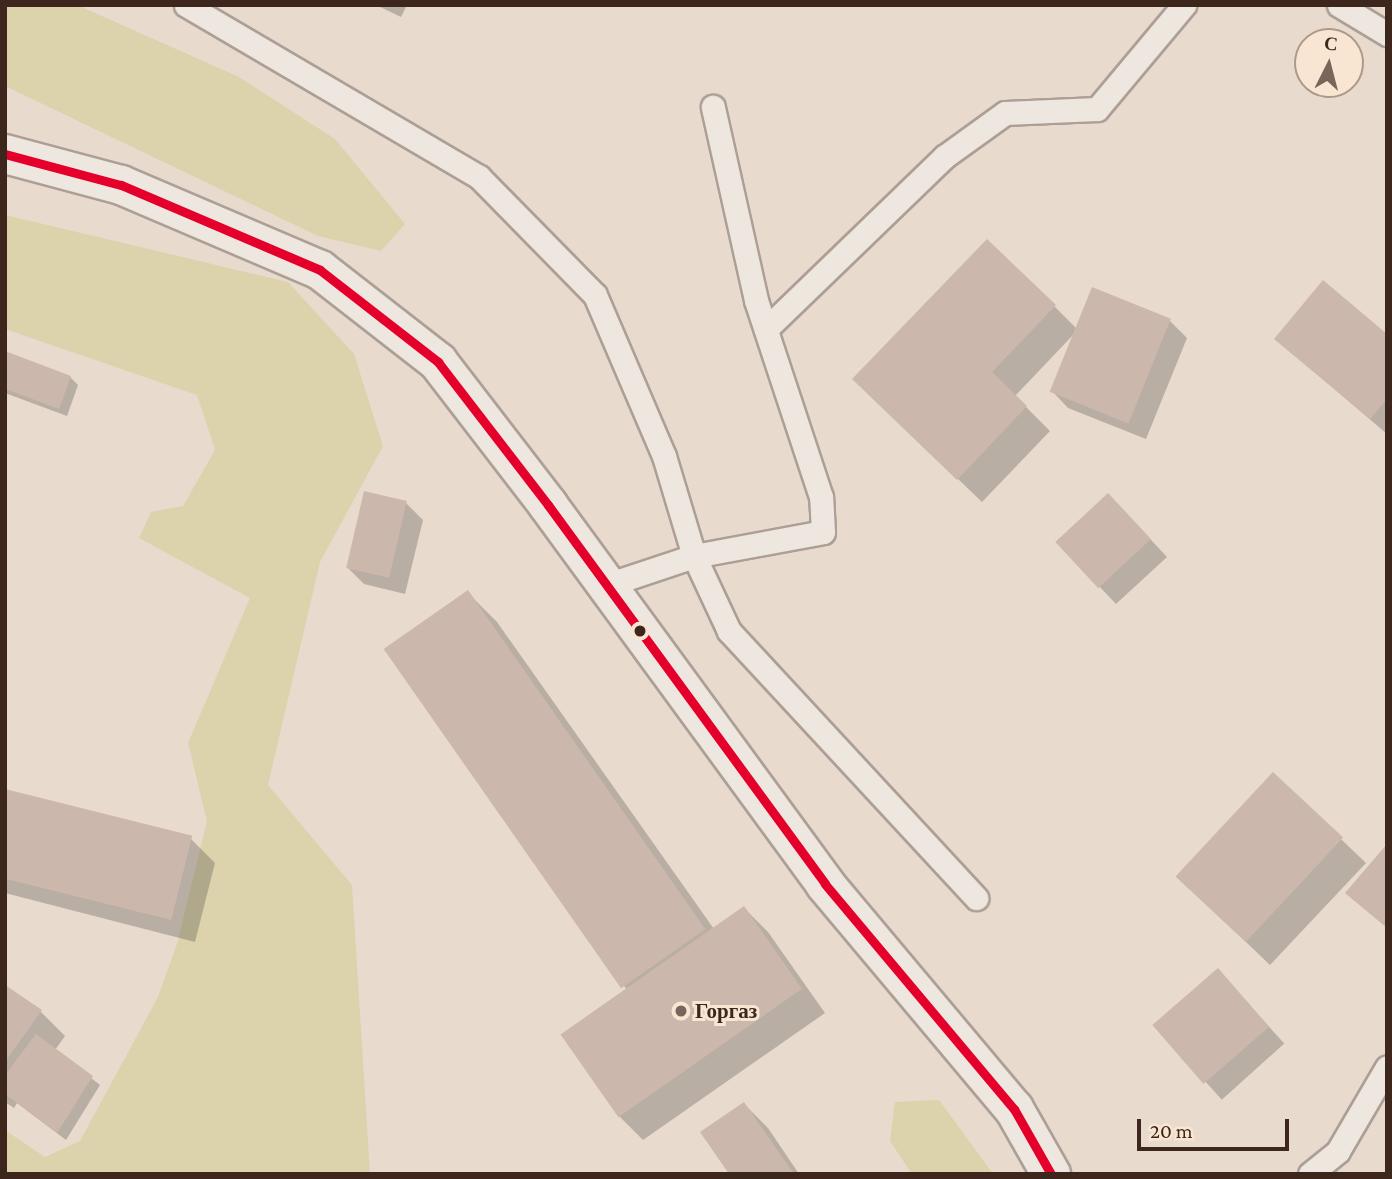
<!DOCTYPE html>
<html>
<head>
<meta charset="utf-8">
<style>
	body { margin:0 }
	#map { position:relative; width:1392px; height:1179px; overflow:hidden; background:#e8dacc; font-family:"Crimson Pro",serif }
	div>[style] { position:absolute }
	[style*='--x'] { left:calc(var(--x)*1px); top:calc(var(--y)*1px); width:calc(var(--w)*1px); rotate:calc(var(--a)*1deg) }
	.green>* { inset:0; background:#dcd3ad }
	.shadow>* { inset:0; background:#0003; transform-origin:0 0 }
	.building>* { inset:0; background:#ccb7ad; transform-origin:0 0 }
	.roads { filter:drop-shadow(2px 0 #ad9f96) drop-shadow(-2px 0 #ad9f96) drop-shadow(0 2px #ad9f96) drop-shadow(0 -2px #ad9f96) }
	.service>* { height:23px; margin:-11.5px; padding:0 11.5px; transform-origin:11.5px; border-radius:11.5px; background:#eee7df }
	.minor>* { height:38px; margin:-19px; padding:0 19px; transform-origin:19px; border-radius:19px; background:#eee7df }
	.bus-1>* { height:9px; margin:-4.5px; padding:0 4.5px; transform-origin:4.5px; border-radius:4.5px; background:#e4002b }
	.dots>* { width:19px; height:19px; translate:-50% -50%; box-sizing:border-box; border:4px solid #f9e6d2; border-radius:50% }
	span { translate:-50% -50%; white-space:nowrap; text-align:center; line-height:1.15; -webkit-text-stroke:6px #f9e6d2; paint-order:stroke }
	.poi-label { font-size:21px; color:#3d261c; font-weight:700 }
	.left { translate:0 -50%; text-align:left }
	.frame { position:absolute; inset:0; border:7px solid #3d261c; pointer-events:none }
	.north { position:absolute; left:1294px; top:28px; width:70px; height:70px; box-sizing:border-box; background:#f9e6d2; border:2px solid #ae9989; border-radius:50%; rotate:6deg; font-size:19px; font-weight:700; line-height:28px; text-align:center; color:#3d261c }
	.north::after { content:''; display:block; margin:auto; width:24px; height:32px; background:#79655a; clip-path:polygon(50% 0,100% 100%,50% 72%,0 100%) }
	.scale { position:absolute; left:1137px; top:1119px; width:152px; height:32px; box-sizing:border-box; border:4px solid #3d261c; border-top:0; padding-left:9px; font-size:21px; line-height:24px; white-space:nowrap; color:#3d261c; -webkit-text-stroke:5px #f9e6d2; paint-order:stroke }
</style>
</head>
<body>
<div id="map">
	<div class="green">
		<div style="clip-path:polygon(5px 5px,77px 5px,239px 77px,335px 139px,405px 224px,381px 251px,318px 236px,5px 86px)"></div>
		<div style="clip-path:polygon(5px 215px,288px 282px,354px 354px,383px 446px,320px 562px,268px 785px,352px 885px,370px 1174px,5px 1174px,5px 1130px,45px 1157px,80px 1141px,158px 997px,177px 944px,207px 821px,188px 743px,250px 598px,139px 538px,151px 512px,183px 506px,215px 450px,197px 395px,5px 329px)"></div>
		<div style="clip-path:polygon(939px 1100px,993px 1174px,912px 1174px,890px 1141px,895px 1102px)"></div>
	</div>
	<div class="shadow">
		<div style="clip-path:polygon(376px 5px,407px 5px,401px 17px)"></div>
		<div style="clip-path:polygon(1093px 290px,1170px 321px,1187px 338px,1146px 439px,1068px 408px,1052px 391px,1074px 334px,1015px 396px,1050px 431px,982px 502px,879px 403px,1054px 306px,1077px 329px)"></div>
		<div style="clip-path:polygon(1387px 337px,1387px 434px,1276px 339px)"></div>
		<div style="clip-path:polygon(5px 353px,70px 377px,78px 385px,67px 416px,5px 393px)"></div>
		<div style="clip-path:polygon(406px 503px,423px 520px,405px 594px,364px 584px,347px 567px)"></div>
		<div style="clip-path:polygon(1125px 512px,1167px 557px,1116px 604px,1057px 542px)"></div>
		<div style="clip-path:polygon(467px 592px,497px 622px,714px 929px,744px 908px,768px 932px,825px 1013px,643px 1140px,619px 1116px,627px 990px,386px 649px)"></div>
		<div style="clip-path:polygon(1273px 774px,1366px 863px,1270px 965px,1201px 899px)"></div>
		<div style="clip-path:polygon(5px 791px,191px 839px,215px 863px,195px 942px,5px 893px)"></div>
		<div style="left:1218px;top:970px;width:99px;height:84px;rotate:48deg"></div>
		<div style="clip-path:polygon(5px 987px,41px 1012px,65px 1036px,55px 1050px,100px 1085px,66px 1140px,17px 1103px,14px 1108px,5px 1102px)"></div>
		<div style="clip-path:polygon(744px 1104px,768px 1128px,799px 1174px,731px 1174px)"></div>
	</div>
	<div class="building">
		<div style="clip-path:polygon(987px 239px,1056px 305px,992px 372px,1027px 406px,957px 480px,852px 379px)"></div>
		<div style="clip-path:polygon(1323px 280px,1387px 334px,1387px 399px,1370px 419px,1274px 339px)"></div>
		<div style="left:1092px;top:287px;width:85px;height:113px;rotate:22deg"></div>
		<div style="clip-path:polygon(5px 351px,71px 376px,59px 409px,5px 389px)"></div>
		<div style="left:364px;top:491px;width:44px;height:79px;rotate:13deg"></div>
		<div style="left:1108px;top:493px;width:63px;height:72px;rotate:47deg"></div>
		<div style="left:468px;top:590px;width:414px;height:103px;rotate:55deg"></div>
		<div style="left:1273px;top:772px;width:96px;height:143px;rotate:43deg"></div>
		<div style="left:5px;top:789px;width:193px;height:87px;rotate:14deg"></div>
		<div style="clip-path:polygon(1387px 844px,1387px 928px,1345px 893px)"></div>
		<div style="left:744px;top:906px;width:101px;height:224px;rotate:55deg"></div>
		<div style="left:1218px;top:968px;width:78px;height:87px;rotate:49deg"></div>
		<div style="clip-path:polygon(5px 985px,42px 1010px,5px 1062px)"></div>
		<div style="clip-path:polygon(36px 1034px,93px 1076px,57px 1133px,5px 1094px,5px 1075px)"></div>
		<div style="clip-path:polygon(744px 1102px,794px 1174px,729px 1174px,700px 1132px)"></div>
	</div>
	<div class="roads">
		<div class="service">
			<div style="--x:186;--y:5;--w:340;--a:30.4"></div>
			<div style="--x:479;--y:177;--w:165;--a:45.5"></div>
			<div style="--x:595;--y:295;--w:175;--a:66.8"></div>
			<div style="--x:664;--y:456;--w:104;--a:73.3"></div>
			<div style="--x:694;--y:556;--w:83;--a:65"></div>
			<div style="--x:729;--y:631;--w:364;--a:47.2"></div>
			<div style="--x:1339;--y:5;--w:56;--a:31.1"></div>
			<div style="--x:766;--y:329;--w:248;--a:-44"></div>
			<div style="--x:944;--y:157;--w:75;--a:-35.8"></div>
			<div style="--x:1005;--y:113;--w:92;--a:-2.5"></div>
			<div style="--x:1097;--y:109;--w:136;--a:-50.1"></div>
			<div style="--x:607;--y:585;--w:92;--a:-18.4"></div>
			<div style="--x:694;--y:556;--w:131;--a:-10.5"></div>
			<div style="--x:823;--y:532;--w:35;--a:-93"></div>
			<div style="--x:821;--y:497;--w:207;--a:-108.3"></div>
			<div style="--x:756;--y:300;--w:198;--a:-102.6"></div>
			<div style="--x:1310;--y:1174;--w:36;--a:-39"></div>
			<div style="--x:1338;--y:1151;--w:97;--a:-59.7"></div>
		</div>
		<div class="minor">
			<div style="--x:5;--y:154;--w:120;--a:15"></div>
			<div style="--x:121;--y:185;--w:216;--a:23.1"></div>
			<div style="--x:320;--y:270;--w:150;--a:37.9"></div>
			<div style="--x:438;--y:362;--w:180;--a:52.4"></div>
			<div style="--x:548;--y:505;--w:469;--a:53.8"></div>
			<div style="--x:825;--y:884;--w:294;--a:50"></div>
			<div style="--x:1014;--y:1109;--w:75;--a:60.4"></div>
		</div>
	</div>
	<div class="bus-1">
		<div style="--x:5;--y:154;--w:120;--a:15"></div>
		<div style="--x:121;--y:185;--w:216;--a:23.1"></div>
		<div style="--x:320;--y:270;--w:150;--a:37.9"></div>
		<div style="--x:438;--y:362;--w:180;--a:52.4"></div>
		<div style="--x:548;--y:505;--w:469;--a:53.8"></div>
		<div style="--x:825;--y:884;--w:294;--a:50"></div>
		<div style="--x:1014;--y:1109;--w:75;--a:60.4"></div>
	</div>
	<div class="dots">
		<div style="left:640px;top:631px;background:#3d261c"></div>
		<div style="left:681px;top:1011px;background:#79655a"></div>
	</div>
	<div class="poi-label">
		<span class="left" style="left:695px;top:1011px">Горгаз</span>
	</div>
	<div class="frame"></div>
	<div class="north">С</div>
	<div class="scale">20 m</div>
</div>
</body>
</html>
